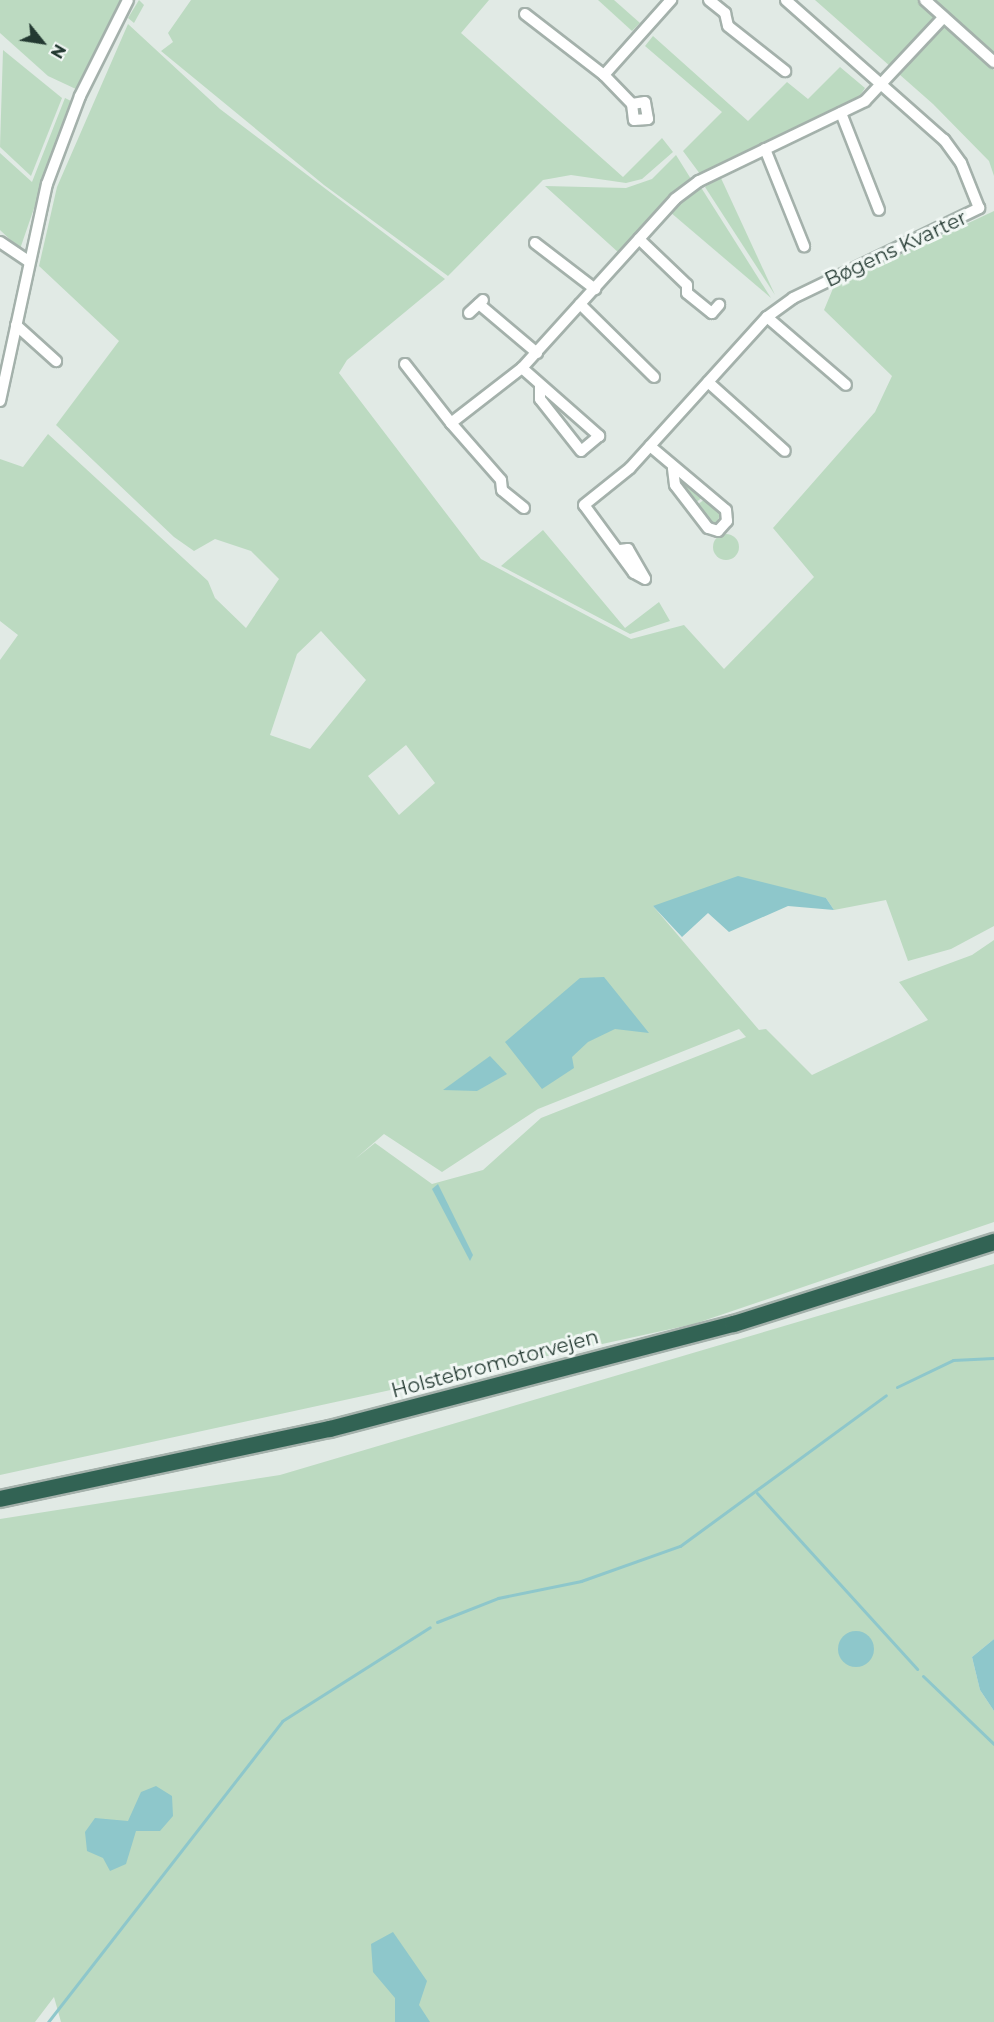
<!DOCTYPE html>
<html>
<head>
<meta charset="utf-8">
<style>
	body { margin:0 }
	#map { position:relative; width:994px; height:2022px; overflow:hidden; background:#e1eae5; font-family:Montserrat,sans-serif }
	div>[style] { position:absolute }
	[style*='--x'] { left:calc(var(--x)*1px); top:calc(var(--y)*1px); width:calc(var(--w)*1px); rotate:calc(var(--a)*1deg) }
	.green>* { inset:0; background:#bcdac1 }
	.round { border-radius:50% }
	.water>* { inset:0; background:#8ec7cb }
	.stream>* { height:3px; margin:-1.5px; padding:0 1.5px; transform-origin:1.5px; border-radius:1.5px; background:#8ec7cb }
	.roads { filter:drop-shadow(2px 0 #a4b1ab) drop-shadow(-2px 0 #a4b1ab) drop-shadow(0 2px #a4b1ab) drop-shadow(0 -2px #a4b1ab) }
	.minor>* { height:10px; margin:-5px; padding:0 5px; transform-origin:5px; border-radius:5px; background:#fff }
	.highway>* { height:16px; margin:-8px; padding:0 8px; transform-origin:8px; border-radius:8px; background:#326354 }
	span { translate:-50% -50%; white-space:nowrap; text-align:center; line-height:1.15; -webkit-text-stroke:6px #f1f7f4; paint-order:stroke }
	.street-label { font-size:20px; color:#233931 }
	.north { position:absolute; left:12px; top:12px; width:60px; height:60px; -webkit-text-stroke:4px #f1f7f4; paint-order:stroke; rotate:120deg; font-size:16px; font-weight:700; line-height:24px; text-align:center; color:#233931 }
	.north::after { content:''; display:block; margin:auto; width:21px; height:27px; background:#233931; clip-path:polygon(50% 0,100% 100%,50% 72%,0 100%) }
</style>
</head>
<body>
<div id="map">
	<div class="green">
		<div style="clip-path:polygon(0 0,121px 0,78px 90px,48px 76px,0 33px)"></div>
		<div style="clip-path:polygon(139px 0,144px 5px,134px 23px,128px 18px)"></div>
		<div style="clip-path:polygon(191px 0,489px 0,461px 33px,623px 177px,662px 138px,673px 152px,642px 179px,626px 183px,571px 175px,543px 180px,448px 276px,324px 185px,161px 51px,173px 42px,168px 33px)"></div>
		<div style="clip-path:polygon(598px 0,614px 0,640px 23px,632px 31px)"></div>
		<div style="clip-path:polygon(815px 0,919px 0,994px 70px,994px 176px,989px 161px,933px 104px)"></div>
		<div style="clip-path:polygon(933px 0,994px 0,994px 53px,959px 22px)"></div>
		<div style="clip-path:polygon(evenodd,128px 24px,220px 109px,445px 279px,347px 360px,339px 373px,481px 559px,631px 639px,684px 625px,724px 669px,814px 577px,773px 528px,875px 412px,892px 376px,824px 310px,834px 286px,994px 211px,994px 926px,951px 949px,908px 961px,886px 900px,834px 910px,826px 898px,653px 906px,759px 1030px,766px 1029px,812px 1075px,928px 1020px,899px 982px,972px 955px,994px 940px,994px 1222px,694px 1324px,0 1475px,0 660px,18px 635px,0 621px,0 459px,23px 467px,48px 434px,208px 581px,215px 598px,246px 628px,279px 579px,251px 551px,215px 539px,194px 551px,174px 537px,56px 425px,119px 341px,39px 266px,57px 187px,128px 24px,321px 631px,366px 680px,310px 749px,270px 735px,297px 654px,321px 631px,128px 24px,406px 745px,435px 783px,399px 815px,368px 776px,406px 745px,128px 24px,739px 1029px,746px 1037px,541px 1118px,483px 1170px,432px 1184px,375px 1143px,355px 1159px,384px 1134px,442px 1172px,538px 1109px,739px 1029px)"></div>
		<div style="clip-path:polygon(653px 36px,748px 121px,787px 82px,808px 99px,840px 67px,865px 88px,859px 97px,700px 174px,683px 151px,722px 112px,645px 46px)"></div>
		<div style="clip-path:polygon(3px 50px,62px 98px,31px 176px,0 147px)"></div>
		<div style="clip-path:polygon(65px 98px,71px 101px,20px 249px,0 230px,0 153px,32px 182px)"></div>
		<div style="clip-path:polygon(676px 155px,691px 179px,619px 253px,545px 186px,626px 188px,652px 179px)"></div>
		<div style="clip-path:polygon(720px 176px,775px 295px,705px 187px)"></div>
		<div style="clip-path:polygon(698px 188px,702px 189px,771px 298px,670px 212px)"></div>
		<div style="clip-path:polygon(682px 479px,704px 496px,694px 504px,678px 482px)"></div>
		<div style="clip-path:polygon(706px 498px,722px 512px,715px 525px,696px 506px)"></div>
		<div style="clip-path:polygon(543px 530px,625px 628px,659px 602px,670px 621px,630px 634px,501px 566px)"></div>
		<div class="round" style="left:713px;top:534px;width:26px;height:26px"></div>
		<div style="clip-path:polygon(994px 1264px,994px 1639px,972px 1657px,980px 1690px,994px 1711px,994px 2022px,61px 2022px,54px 1997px,35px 2022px,0 2022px,0 1519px,280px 1475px)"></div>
	</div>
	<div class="water">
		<div style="clip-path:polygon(738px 876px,826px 898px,834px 910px,788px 906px,729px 932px,708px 913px,682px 937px,653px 906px)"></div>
		<div style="clip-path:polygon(604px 977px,649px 1033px,615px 1029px,588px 1042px,572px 1057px,574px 1068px,542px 1089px,505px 1042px,580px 978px)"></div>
		<div style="clip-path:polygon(490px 1056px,507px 1074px,477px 1091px,443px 1090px)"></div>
		<div style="clip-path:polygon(438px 1184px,473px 1255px,470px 1261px,432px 1189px)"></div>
		<div class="round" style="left:838px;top:1631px;width:36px;height:36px"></div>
		<div style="clip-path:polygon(994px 1639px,994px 1711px,980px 1690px,972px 1657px)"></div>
		<div style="clip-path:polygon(156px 1786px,172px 1796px,173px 1816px,160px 1831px,136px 1831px,126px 1864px,110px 1871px,103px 1858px,87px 1851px,85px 1832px,95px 1818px,128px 1821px,141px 1792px)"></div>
		<div style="clip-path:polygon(393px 1932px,427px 1981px,419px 2005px,430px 2022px,395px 2022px,395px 1998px,373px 1972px,371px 1944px)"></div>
	</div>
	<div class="stream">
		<div style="--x:897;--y:1387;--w:62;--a:-25.7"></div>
		<div style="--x:953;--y:1360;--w:41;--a:-2.8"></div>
		<div style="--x:757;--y:1493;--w:238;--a:47.7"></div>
		<div style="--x:437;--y:1622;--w:66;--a:-21.5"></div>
		<div style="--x:498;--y:1598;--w:85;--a:-11.6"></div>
		<div style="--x:581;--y:1581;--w:105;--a:-19.5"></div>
		<div style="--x:680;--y:1546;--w:255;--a:-36.2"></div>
		<div style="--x:923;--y:1676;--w:98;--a:43.8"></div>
		<div style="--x:48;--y:2022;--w:381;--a:-52.1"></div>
		<div style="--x:282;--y:1721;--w:175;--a:-32.4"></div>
	</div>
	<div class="roads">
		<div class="minor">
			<div style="--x:709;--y:0;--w:21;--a:39"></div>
			<div style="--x:725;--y:13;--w:13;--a:77"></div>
			<div style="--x:728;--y:26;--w:73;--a:38.3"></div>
			<div style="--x:925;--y:0;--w:93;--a:41.9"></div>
			<div style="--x:525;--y:14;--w:100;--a:37.7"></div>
			<div style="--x:604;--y:75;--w:40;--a:46"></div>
			<div style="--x:632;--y:104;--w:16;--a:83"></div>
			<div style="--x:634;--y:120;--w:14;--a:-4"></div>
			<div style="--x:648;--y:119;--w:17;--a:-100"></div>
			<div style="--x:645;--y:102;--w:13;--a:171"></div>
			<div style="--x:604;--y:75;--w:101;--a:-48.2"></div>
			<div style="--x:841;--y:113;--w:104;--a:68.6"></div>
			<div style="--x:765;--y:149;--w:105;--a:68.1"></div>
			<div style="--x:639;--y:239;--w:66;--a:43.8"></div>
			<div style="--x:687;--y:285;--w:8;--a:90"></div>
			<div style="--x:687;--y:293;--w:32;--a:39"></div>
			<div style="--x:712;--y:313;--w:11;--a:-49"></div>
			<div style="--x:0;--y:242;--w:34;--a:34"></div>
			<div style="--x:535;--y:243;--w:76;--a:37.5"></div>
			<div style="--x:479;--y:304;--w:76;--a:40.2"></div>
			<div style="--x:580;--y:304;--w:104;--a:44.6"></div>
			<div style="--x:469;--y:313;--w:19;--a:-43"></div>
			<div style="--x:767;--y:317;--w:104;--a:40.7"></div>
			<div style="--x:16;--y:325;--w:54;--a:42"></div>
			<div style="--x:405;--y:364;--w:75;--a:52.1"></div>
			<div style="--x:522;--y:368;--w:103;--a:41.4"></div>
			<div style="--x:599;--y:436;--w:23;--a:140"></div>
			<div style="--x:581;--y:451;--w:66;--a:-128.3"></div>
			<div style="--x:540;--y:399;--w:13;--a:-90"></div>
			<div style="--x:708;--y:382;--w:103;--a:41.9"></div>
			<div style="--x:0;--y:401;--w:222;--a:-77.8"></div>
			<div style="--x:47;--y:184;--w:94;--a:-69.4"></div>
			<div style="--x:80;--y:96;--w:107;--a:-63.4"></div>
			<div style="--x:650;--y:446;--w:99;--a:40.1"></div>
			<div style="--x:726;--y:510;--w:11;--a:85"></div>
			<div style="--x:727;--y:521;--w:13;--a:132"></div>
			<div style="--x:718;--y:531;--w:10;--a:-163"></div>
			<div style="--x:708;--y:528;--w:54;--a:-127.5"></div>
			<div style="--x:675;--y:485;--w:17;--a:-97"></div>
			<div style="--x:524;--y:508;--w:28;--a:-141"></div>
			<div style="--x:502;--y:490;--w:10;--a:-96"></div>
			<div style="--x:501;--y:480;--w:76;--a:-131.3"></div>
			<div style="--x:451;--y:423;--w:90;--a:-37.8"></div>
			<div style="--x:522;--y:368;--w:228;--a:-47.8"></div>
			<div style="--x:675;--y:199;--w:30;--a:-37"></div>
			<div style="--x:699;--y:181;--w:184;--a:-25.7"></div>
			<div style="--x:865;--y:101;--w:115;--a:-46.8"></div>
			<div style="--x:620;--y:550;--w:8;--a:-7"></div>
			<div style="--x:628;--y:549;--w:34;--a:60"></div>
			<div style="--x:645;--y:579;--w:13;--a:-151"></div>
			<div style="--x:634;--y:573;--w:84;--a:-126.3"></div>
			<div style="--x:584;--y:505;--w:59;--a:-38.8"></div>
			<div style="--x:630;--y:468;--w:204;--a:-47.8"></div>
			<div style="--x:767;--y:317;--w:32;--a:-36"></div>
			<div style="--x:793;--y:298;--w:207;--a:-25.8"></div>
			<div style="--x:979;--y:208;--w:48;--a:-111.8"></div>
			<div style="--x:961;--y:163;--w:29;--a:-126"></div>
			<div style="--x:944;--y:140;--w:211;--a:-138.5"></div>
		</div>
		<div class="highway">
			<div style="--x:0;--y:1499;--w:337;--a:-12"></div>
			<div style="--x:330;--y:1429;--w:417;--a:-14.6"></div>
			<div style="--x:734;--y:1324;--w:273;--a:-17.5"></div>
		</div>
	</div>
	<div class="street-label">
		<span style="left:896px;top:249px;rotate:-25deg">Bøgens Kvarter</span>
		<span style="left:495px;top:1364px;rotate:-15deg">Holstebromotorvejen</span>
	</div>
	<div class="north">N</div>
</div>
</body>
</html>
